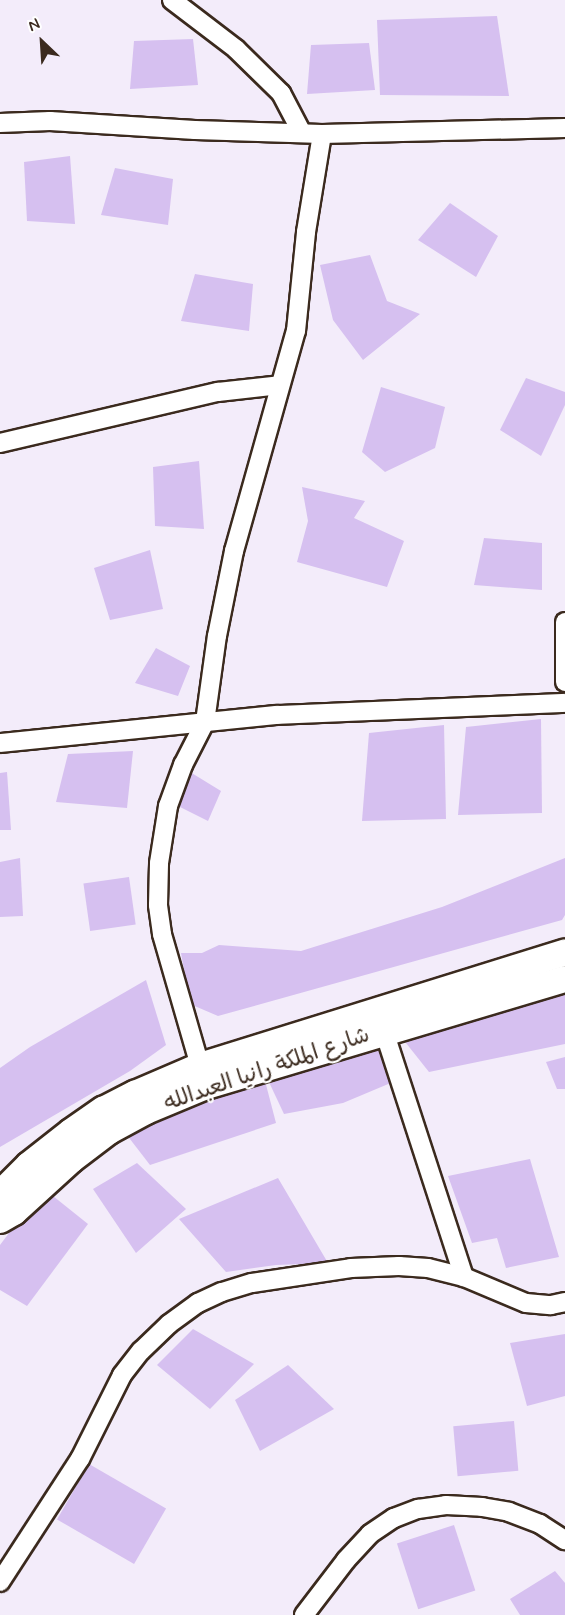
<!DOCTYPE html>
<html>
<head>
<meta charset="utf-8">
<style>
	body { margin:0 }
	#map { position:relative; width:565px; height:1615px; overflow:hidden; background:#f3ecfa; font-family:Mynerve,"Playpen Sans Arabic",sans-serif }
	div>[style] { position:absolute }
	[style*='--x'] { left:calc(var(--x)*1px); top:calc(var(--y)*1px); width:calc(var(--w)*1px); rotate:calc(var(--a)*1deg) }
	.building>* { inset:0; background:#d6c0f0; transform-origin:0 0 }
	.roads { filter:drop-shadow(2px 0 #3b2a1e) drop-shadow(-2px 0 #3b2a1e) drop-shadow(0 2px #3b2a1e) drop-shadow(0 -2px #3b2a1e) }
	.street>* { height:18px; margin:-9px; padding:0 9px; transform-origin:9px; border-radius:9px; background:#fff }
	.secondary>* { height:26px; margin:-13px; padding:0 13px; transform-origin:13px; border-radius:13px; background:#fff }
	span { translate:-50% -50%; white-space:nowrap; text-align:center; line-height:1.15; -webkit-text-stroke:4.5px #fff; paint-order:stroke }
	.street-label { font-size:22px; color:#3b2a1e }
	.north { position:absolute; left:12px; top:12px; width:60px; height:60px; -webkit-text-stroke:4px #fff; paint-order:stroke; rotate:335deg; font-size:16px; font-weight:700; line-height:24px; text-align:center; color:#3b2a1e }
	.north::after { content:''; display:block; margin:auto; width:21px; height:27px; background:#3b2a1e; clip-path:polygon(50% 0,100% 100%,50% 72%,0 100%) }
</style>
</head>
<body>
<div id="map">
	<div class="building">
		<div style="clip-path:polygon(497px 16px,509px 96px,380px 95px,377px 20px)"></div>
		<div style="clip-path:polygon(193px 39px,198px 85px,130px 89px,134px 41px)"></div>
		<div style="clip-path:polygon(369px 43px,375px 90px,307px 94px,311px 45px)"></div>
		<div style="clip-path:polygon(70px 156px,75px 224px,27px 221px,24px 162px)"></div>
		<div style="clip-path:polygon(115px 168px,173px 179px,168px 225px,101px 215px)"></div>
		<div style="clip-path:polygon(450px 203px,498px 236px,476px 277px,418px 240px)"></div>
		<div style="clip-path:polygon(370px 255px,387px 301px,420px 314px,363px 360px,333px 320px,320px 265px)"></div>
		<div style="clip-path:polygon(195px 274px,253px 284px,249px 331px,181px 321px)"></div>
		<div style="clip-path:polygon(526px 378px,565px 392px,565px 405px,541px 456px,500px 430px)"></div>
		<div style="clip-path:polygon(381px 387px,445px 407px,435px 448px,385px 472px,362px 452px)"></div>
		<div style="clip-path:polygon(199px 461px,204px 529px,155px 526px,153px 467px)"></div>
		<div style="clip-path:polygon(302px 487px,365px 501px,354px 518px,404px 541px,387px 587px,297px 562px,308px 521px)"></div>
		<div style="clip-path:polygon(484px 538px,542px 543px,542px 590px,474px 585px)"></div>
		<div style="clip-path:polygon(150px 550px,163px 609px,110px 620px,94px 568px)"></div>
		<div style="clip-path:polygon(156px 648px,190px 666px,178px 696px,135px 683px)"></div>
		<div style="clip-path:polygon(541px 719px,542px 813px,458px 815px,466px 727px)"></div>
		<div style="clip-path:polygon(444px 725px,446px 819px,362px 821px,369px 733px)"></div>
		<div style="clip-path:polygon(133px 751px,127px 808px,56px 802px,68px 754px)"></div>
		<div style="clip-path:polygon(7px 772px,11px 830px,0 830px,0 773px)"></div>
		<div style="clip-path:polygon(190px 772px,221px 791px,208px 821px,178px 806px)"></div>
		<div style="clip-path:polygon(20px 858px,23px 916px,0 917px,0 862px)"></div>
		<div style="clip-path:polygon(565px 858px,565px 915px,562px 920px,218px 1016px,190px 1004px,181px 953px,202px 953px,219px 945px,301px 951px,442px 907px)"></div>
		<div style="left:129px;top:877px;width:48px;height:46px;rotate:82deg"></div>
		<div style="clip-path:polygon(146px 980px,166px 1045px,130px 1071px,0 1147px,0 1068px,30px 1047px)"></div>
		<div style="clip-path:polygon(565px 992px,565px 1044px,429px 1072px,402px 1038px)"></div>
		<div style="clip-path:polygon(383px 1044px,393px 1082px,343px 1103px,284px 1114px,268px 1080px)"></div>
		<div style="clip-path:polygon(565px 1057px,565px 1089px,557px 1089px,546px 1062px)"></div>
		<div style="clip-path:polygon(264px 1077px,276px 1123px,150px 1165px,123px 1130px)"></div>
		<div style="clip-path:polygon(530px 1159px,559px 1257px,506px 1268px,497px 1238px,472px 1243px,448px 1176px)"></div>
		<div style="clip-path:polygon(137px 1163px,186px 1209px,136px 1253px,93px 1189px)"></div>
		<div style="clip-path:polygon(278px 1178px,328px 1263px,276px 1265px,226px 1272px,179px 1219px)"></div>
		<div style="clip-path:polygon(43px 1188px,88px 1224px,27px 1306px,0 1290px,0 1245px)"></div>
		<div style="clip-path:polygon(193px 1329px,254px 1364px,210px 1409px,157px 1365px)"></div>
		<div style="clip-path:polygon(565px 1334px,565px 1396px,527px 1406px,510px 1343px)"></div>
		<div style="clip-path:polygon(288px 1365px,334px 1409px,260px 1451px,235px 1400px)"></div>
		<div style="left:514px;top:1421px;width:50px;height:61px;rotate:85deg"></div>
		<div style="left:89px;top:1464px;width:89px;height:64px;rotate:30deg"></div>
		<div style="left:454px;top:1525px;width:69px;height:60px;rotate:72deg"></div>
		<div style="clip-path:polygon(555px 1571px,565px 1583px,565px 1615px,520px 1615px,510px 1599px)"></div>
	</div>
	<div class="roads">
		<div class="street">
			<div style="--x:172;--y:0;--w:81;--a:37.4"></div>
			<div style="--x:236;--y:49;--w:63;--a:44.4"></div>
			<div style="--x:281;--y:93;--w:45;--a:62.3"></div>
			<div style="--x:0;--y:123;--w:50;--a:-2.3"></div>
			<div style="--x:50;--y:121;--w:145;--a:3.6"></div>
			<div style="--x:195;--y:130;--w:127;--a:1.8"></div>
			<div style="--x:322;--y:134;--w:243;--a:-1.4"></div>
			<div style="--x:0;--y:443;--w:224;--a:-13.2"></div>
			<div style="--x:218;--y:392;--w:62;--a:-6.4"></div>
			<div style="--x:565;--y:622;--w:60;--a:90"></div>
			<div style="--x:0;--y:743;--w:278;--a:-5.8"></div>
			<div style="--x:277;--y:715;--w:288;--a:-2.4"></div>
			<div style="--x:384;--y:1031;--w:259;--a:72"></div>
			<div style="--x:200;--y:1066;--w:137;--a:-106.1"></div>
			<div style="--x:162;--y:934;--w:29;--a:-98"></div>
			<div style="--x:158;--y:905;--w:42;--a:-88.6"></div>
			<div style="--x:159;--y:863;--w:58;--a:-81"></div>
			<div style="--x:168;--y:806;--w:44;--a:-69.9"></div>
			<div style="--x:183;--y:765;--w:48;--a:-62.9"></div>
			<div style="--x:205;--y:722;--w:87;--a:-82.1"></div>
			<div style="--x:217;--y:636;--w:87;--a:-78.7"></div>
			<div style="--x:234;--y:551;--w:229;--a:-74.3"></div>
			<div style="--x:296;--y:331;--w:100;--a:-84.2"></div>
			<div style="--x:306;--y:232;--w:99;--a:-80.7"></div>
			<div style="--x:0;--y:1582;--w:147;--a:-57"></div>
			<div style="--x:80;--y:1459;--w:94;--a:-63.4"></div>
			<div style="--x:122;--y:1375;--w:31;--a:-52"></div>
			<div style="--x:141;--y:1351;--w:39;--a:-44"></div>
			<div style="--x:169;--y:1324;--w:36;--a:-36"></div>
			<div style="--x:198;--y:1303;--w:26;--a:-25"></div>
			<div style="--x:222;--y:1292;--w:31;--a:-17"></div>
			<div style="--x:252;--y:1283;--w:100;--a:-8.6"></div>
			<div style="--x:351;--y:1268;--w:48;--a:-2.4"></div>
			<div style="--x:399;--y:1266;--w:29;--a:4"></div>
			<div style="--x:428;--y:1268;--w:37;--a:14"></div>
			<div style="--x:464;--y:1277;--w:67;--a:22.8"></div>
			<div style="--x:526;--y:1303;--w:25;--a:5"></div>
			<div style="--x:551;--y:1305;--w:14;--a:-12"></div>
			<div style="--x:304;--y:1615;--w:69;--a:-52.6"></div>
			<div style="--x:346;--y:1560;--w:35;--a:-47"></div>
			<div style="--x:370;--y:1534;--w:29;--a:-34"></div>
			<div style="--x:394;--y:1518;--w:26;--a:-21"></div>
			<div style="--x:418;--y:1509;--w:28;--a:-8"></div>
			<div style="--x:446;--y:1505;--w:36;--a:3"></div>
			<div style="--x:482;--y:1507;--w:27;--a:10"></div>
			<div style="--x:509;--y:1512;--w:33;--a:21"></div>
			<div style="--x:540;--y:1524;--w:30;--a:33"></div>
		</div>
		<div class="secondary">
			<div style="--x:0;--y:1194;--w:41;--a:-45"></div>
			<div style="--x:29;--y:1165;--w:53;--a:-38.2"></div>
			<div style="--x:71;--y:1132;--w:39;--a:-35"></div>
			<div style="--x:103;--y:1110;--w:36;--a:-27"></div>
			<div style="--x:135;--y:1094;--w:71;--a:-23.3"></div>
			<div style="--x:200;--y:1066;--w:382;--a:-17.3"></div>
			<div style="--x:0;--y:1220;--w:16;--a:-30"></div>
			<div style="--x:14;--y:1212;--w:77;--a:-42.4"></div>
			<div style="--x:71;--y:1160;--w:48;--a:-37.3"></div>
			<div style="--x:109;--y:1131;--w:42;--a:-28.4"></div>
			<div style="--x:146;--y:1111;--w:65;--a:-22.6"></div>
			<div style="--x:206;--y:1086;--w:375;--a:-16.6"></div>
		</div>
	</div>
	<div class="street-label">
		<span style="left:267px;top:1070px;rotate:-19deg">شارع الملكة رانيا العبدالله</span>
	</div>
	<div class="north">N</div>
</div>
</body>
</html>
